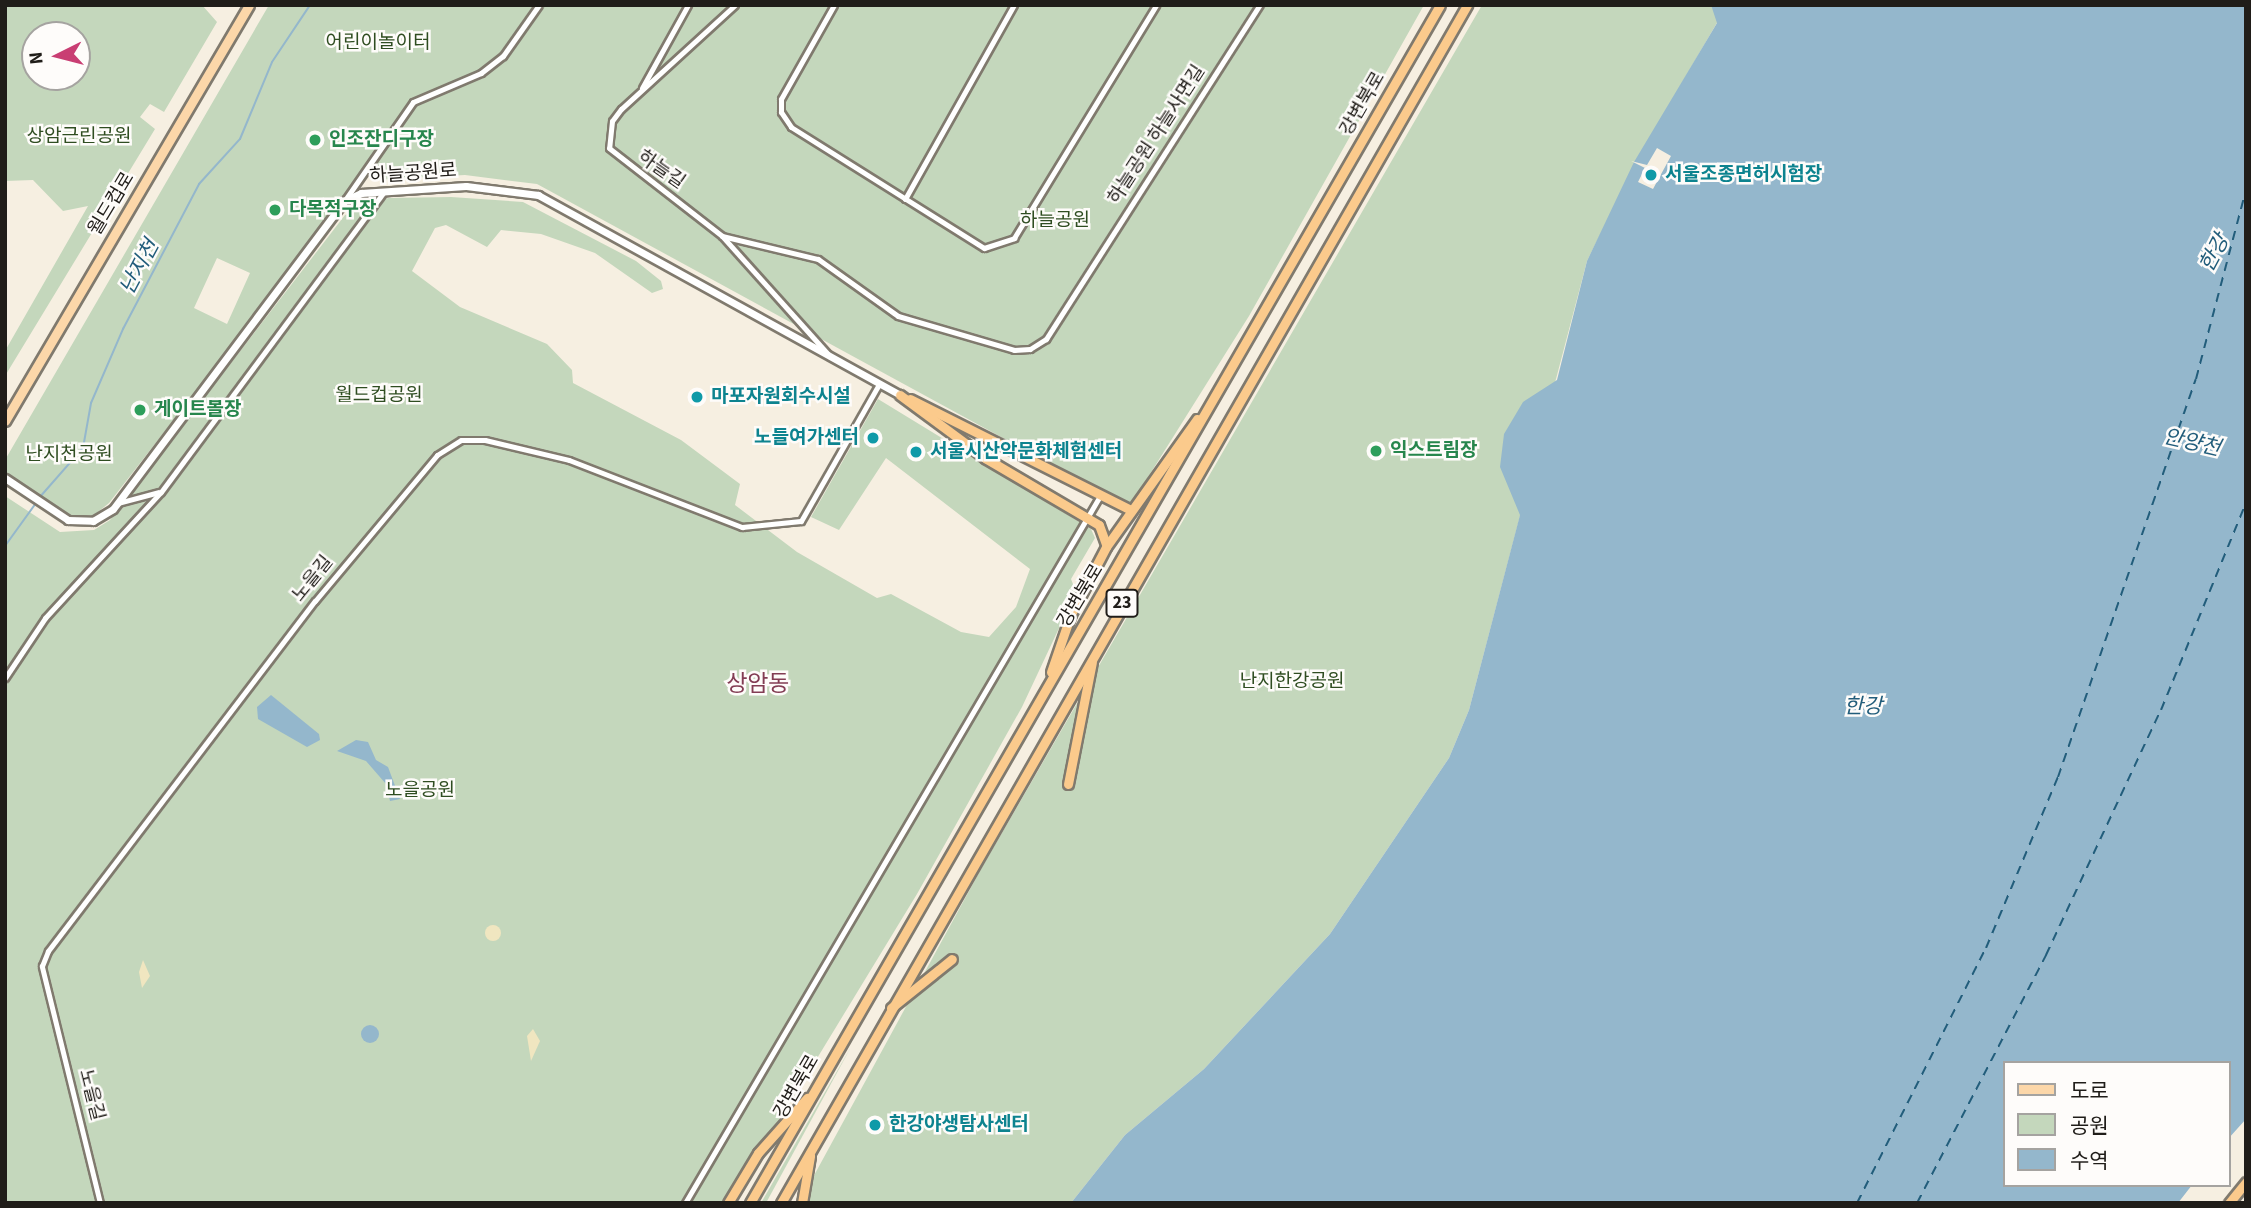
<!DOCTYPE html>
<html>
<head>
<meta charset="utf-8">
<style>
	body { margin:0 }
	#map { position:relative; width:2251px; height:1208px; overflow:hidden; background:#f6efe1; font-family:"Source Sans 3","Noto Sans KR",sans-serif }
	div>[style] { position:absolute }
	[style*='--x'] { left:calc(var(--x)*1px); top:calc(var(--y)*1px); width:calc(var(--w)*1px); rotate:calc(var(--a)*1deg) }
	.green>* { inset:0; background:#c4d7bc }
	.sand>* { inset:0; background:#f0e6c0 }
	.round { border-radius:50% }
	.water>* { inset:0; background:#94b7cc }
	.pier>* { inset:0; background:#f6efe1 }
	.stream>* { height:2px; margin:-1px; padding:0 1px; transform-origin:1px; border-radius:1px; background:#94b7cc }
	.ferry>* { height:2px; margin-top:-1px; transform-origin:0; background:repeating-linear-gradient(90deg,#225d7b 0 9px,transparent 0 16px) }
	.roads { filter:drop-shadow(2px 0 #807a6e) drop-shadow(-2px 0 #807a6e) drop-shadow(0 2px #807a6e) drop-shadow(0 -2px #807a6e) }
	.minor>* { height:5px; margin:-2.5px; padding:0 2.5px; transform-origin:2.5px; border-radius:2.5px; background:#fff }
	.tertiary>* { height:7px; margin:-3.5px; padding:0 3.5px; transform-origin:3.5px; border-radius:3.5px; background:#fff }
	.primary>* { height:9px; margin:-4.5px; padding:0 4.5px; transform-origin:4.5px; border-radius:4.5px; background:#fcd7a9 }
	.trunk>* { height:9px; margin:-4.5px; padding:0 4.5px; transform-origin:4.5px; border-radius:4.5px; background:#fbca8c }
	.dots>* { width:19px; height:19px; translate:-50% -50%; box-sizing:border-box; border:4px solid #fefcfa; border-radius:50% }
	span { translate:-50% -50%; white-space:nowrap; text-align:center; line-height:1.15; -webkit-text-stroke:5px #fefcfa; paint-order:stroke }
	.shield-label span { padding:2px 5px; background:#fefcfa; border:2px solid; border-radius:5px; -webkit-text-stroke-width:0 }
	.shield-label { font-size:18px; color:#201d19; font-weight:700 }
	.park-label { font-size:19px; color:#2f4d21 }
	.street-label { font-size:19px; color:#201d19 }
	.leisure-label { font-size:19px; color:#27864d; font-weight:700 }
	.left { translate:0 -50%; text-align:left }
	.culture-label { font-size:19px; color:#0d838f; font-weight:700 }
	.right { translate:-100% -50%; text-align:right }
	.water-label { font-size:21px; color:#225d7b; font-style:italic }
	.quarter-label { font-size:23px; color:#833d54 }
	.frame { position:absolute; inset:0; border:7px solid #201d19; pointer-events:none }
	.legend { position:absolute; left:2003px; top:1061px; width:228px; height:126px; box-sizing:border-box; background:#fefcfa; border:2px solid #a5a3a0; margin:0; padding:9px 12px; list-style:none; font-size:21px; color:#201d19 }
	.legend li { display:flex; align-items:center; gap:14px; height:35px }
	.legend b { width:35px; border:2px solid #a5a3a0 }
	.north { position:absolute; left:21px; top:21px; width:70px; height:70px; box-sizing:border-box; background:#fefcfa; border:2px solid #a5a3a0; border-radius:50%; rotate:264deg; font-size:19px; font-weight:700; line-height:28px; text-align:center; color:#201d19 }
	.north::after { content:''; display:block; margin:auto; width:24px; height:32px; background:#c93e73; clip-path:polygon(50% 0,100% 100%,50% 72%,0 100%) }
</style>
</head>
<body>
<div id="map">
	<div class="green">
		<div style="clip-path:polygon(evenodd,5px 5px,202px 5px,217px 22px,164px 112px,150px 104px,140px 117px,155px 129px,5px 376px,5px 351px,88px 206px,63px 211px,33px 180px,5px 181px,5px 5px,35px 35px,77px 35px,77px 77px,35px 77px,35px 35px)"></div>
		<div style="clip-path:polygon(evenodd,269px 5px,1424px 5px,1249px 316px,1133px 501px,1124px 504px,537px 184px,465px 175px,373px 180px,365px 164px,344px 201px,109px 503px,93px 516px,68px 515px,5px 472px,5px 460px,269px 5px,217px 258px,250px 273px,227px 324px,194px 308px,217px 258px)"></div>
		<div style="clip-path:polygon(1482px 5px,1711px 5px,1718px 21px,1637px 160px,1587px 261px,1469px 710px,1449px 758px,1330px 934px,1204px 1069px,1125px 1135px,1071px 1203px,799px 1203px,981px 869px)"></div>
		<div style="clip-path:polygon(451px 197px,523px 202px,636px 261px,661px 281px,663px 289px,652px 293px,595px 253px,541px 234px,501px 230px,487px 247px,446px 225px,435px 228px,412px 271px,460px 307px,547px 344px,572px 370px,573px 383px,681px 440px,740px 484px,735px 505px,797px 552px,877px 598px,891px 594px,961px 632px,989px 637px,1016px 607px,1030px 569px,886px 458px,839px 530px,811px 517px,878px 399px,1091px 529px,1095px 538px,1071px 579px,1076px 592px,1022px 707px,917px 894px,729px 1203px,5px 1203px,5px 496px,60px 532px,94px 530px,110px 520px,345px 215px,388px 198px)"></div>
		<div style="clip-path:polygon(851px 1047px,766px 1203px,761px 1203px)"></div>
	</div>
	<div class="sand">
		<div class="round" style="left:485px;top:925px;width:16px;height:16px"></div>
		<div style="clip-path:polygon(143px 960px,150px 976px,142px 988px,139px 972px)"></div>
		<div style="clip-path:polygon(533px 1029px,540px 1041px,531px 1061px,527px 1036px)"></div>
	</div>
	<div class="water">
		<div style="clip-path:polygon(1711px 5px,2246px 5px,2246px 1119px,2228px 1139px,2228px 1063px,2004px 1063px,2004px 1185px,2192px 1185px,2178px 1203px,1071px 1203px,1125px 1135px,1204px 1069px,1330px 934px,1449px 758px,1469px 710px,1520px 515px,1500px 467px,1504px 434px,1523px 402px,1557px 380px,1587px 261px,1634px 162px,1717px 23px)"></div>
		<div style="clip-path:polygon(271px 695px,319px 734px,320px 740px,307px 747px,258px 719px,257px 707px)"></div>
		<div style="clip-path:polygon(356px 740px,368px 742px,376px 760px,388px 767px,400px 799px,390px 801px,386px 784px,366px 761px,337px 751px)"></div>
		<div class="round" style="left:361px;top:1025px;width:18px;height:18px"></div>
	</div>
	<div class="pier">
		<div style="clip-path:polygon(1657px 148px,1671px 156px,1653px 189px,1638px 182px,1645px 168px,1631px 161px,1647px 165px)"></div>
	</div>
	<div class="stream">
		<div style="--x:39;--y:498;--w:67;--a:-48.7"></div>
		<div style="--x:83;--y:448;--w:46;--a:-79.9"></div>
		<div style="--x:91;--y:403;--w:81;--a:-66.6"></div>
		<div style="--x:123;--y:329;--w:164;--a:-62.3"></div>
		<div style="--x:199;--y:184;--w:61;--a:-47.7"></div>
		<div style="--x:240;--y:139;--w:83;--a:-67.4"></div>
		<div style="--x:272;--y:62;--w:69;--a:-56.3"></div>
		<div style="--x:5;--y:546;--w:53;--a:-54.2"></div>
	</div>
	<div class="ferry">
		<div style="--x:1857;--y:1203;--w:286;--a:-63.2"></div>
		<div style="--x:1986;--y:948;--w:186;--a:-67.2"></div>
		<div style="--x:2058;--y:777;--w:421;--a:-70.9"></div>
		<div style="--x:2196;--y:379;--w:196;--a:-75.2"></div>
		<div style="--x:1917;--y:1203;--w:280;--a:-62.5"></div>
		<div style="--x:2046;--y:955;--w:271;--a:-64.9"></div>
		<div style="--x:2161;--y:710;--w:224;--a:-67.7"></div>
	</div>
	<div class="roads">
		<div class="minor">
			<div style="--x:735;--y:5;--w:154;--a:137.6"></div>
			<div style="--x:621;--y:109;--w:15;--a:127"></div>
			<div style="--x:612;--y:121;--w:27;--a:96"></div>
			<div style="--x:609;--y:148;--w:143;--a:37.9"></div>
			<div style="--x:722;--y:236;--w:159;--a:48.1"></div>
			<div style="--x:834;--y:5;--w:108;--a:119.4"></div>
			<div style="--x:781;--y:99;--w:13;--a:90"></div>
			<div style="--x:781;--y:112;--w:18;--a:56"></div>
			<div style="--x:791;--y:127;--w:228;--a:32.1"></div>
			<div style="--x:984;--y:248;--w:32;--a:-18"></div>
			<div style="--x:1014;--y:238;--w:273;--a:-58.6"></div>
			<div style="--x:642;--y:88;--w:95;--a:-61"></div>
			<div style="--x:905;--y:199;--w:223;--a:-60.7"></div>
			<div style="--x:345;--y:200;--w:119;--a:-55.2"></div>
			<div style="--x:413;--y:102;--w:74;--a:-23.1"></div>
			<div style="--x:481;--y:73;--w:28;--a:-38"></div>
			<div style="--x:503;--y:56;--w:62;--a:-54.8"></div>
			<div style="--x:722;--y:236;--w:99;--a:13.5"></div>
			<div style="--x:818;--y:259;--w:98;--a:35.5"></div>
			<div style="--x:898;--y:316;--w:121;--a:16.3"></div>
			<div style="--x:1014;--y:350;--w:16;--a:-4"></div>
			<div style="--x:1030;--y:349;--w:19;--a:-32"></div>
			<div style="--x:1046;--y:339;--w:397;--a:-57.4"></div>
			<div style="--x:118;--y:503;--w:42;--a:-15"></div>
			<div style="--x:5;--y:678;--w:72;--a:-56.3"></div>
			<div style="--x:45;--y:618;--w:171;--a:-47.4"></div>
			<div style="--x:161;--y:492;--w:374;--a:-53.4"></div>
			<div style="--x:100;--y:1203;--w:244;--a:-103.8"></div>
			<div style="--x:42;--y:966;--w:16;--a:-68"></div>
			<div style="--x:48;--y:951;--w:440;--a:-52.7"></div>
			<div style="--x:315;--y:601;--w:190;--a:-50.1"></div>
			<div style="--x:437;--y:455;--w:28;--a:-32"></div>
			<div style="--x:461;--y:440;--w:24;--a:0"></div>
			<div style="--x:485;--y:440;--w:86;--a:13.4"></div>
			<div style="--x:569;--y:460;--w:186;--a:21.2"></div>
			<div style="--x:742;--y:527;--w:59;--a:-5.8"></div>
			<div style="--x:801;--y:521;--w:158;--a:-60.3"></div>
			<div style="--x:685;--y:1203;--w:820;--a:-59.59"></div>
		</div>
		<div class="tertiary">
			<div style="--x:5;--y:478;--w:76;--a:33.7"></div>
			<div style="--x:68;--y:520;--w:25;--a:2"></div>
			<div style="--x:93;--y:521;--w:23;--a:-31"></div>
			<div style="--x:113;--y:509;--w:385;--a:-53.1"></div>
			<div style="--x:344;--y:201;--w:19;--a:-25"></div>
			<div style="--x:361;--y:193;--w:105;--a:-3.8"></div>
			<div style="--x:466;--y:186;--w:73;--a:7.1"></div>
			<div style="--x:538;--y:195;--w:414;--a:28.9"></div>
		</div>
		<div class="primary">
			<div style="--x:5;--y:421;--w:482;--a:-59.6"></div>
		</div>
		<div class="trunk">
			<div style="--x:900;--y:395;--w:106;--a:36.5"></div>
			<div style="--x:985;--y:458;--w:132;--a:30.4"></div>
			<div style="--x:1099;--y:525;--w:20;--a:70"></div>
			<div style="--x:910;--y:399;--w:245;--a:26.7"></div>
			<div style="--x:1051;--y:672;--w:61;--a:-71"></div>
			<div style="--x:1071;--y:614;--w:76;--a:-62.4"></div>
			<div style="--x:1106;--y:547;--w:157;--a:-54.6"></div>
			<div style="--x:1068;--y:784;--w:124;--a:-78.9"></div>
			<div style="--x:891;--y:1008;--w:78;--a:-38.8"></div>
			<div style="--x:728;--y:1203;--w:58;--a:-59"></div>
			<div style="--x:758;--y:1153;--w:74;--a:-48.3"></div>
			<div style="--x:750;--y:1203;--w:1382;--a:-60.06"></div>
			<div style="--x:781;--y:1203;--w:1381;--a:-60.2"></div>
			<div style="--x:802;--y:1203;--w:48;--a:-80.3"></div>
			<div style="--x:2229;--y:1203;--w:27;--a:-51"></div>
		</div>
	</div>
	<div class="dots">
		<div style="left:315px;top:140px;background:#2e9e5b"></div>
		<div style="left:1651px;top:175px;background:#0f9aa8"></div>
		<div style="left:275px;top:210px;background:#2e9e5b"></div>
		<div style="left:697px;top:397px;background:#0f9aa8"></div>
		<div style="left:140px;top:410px;background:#2e9e5b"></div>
		<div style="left:873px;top:438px;background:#0f9aa8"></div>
		<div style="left:1376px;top:451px;background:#2e9e5b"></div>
		<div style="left:916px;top:452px;background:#0f9aa8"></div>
		<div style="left:875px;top:1125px;background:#0f9aa8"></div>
	</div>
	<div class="shield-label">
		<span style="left:1122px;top:603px">23</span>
	</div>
	<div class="park-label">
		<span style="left:378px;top:43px">어린이놀이터</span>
		<span style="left:79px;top:137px">상암근린공원</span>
		<span style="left:1055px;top:221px">하늘공원</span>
		<span style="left:379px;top:396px">월드컵공원</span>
		<span style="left:69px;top:455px">난지천공원</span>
		<span style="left:1292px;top:682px">난지한강공원</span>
		<span style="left:420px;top:791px">노을공원</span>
	</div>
	<div class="street-label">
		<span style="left:1363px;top:104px;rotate:-60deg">강변북로</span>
		<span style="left:1157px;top:135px;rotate:-57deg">하늘공원 하늘사면길</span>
		<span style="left:661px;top:170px;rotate:35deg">하늘길</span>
		<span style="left:413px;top:174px;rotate:-4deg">하늘공원로</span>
		<span style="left:112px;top:204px;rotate:-59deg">월드컵로</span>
		<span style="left:313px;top:579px;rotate:-51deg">노을길</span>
		<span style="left:1081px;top:596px;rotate:-59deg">강변북로</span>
		<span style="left:797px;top:1087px;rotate:-60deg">강변북로</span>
		<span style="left:91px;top:1095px;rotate:76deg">노을길</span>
	</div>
	<div class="leisure-label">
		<span class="left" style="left:329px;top:140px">인조잔디구장</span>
		<span class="left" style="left:289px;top:210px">다목적구장</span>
		<span class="left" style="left:154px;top:410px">게이트볼장</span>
		<span class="left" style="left:1390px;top:451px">익스트림장</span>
	</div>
	<div class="culture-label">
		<span class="left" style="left:1665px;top:175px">서울조종면허시험장</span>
		<span class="left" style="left:711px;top:397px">마포자원회수시설</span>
		<span class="right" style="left:859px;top:438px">노들여가센터</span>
		<span class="left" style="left:930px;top:452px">서울시산악문화체험센터</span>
		<span class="left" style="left:889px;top:1125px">한강야생탐사센터</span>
	</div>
	<div class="water-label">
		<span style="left:2214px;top:253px;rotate:-62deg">한강</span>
		<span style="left:139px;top:267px;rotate:-62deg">난지천</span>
		<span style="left:2192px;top:442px;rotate:13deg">안양천</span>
		<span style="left:1863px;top:706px">한강</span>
	</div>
	<div class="quarter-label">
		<span style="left:758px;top:684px">상암동</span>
	</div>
	<div class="frame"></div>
	<ul class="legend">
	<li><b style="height:9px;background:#fcd7a9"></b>도로</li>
	<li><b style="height:19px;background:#c4d7bc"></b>공원</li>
	<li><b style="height:19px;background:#94b7cc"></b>수역</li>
	</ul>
	<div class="north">N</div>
</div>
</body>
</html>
